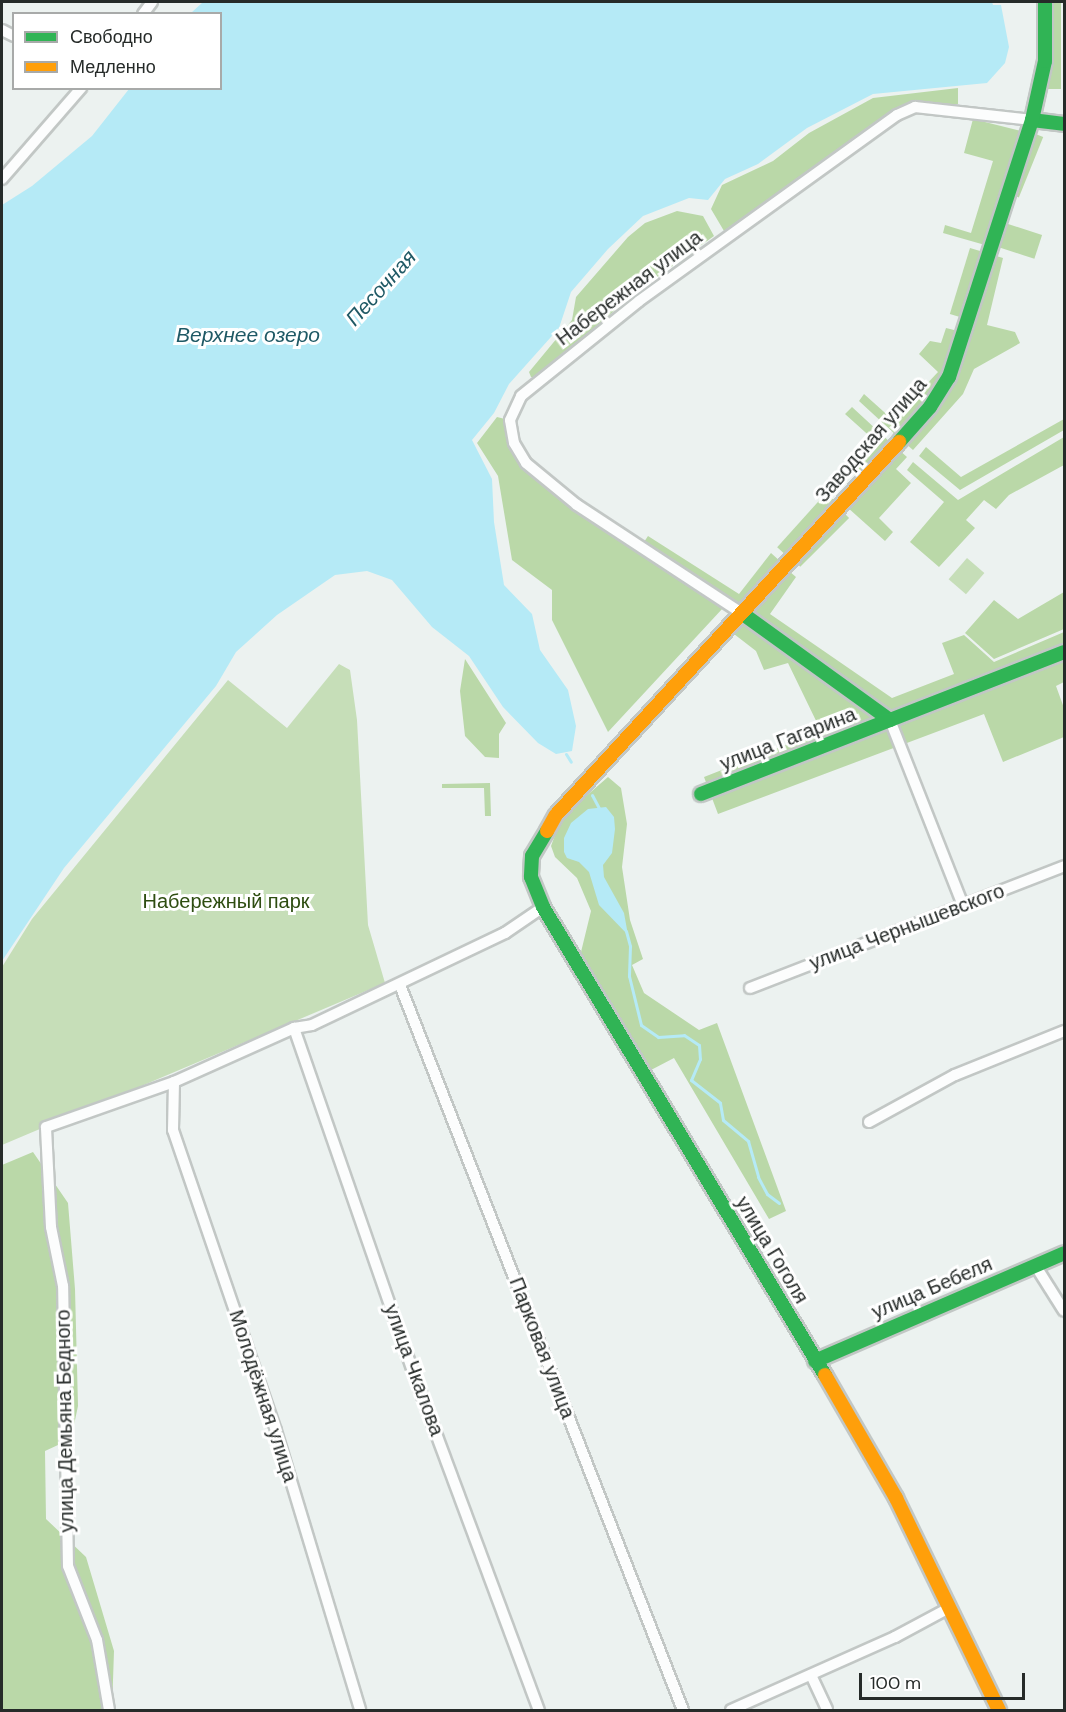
<!DOCTYPE html>
<html>
<head>
<meta charset="utf-8">
<style>
	body { margin:0 }
	#map { position:relative; width:1066px; height:1712px; overflow:hidden; background:#ecf2f0; font-family:"DM Sans",sans-serif }
	div>[style] { position:absolute }
	[style*='--x'] { left:calc(var(--x)*1px); top:calc(var(--y)*1px); width:calc(var(--w)*1px); rotate:calc(var(--a)*1deg) }
	.green>* { inset:0; background:#c6deb8; transform-origin:0 0 }
	.forest>* { inset:0; background:#bad8a8; transform-origin:0 0 }
	.water>* { inset:0; background:#b5eaf6 }
	.stream>* { height:3px; margin:-1.5px; padding:0 1.5px; transform-origin:1.5px; border-radius:1.5px; background:#b5eaf6 }
	.roads { filter:drop-shadow(2px 0 #c2c7c5) drop-shadow(-2px 0 #c2c7c5) drop-shadow(0 2px #c2c7c5) drop-shadow(0 -2px #c2c7c5) }
	.street>* { height:10px; margin:-5px; padding:0 5px; transform-origin:5px; border-radius:5px; background:#fcfdfd }
	.fast>* { height:14px; margin:-7px; padding:0 7px; transform-origin:7px; border-radius:7px; background:#30b455 }
	.slow>* { height:14px; margin:-7px; padding:0 7px; transform-origin:7px; border-radius:7px; background:#ff9f0a }
	span { translate:-50% -50%; white-space:nowrap; text-align:center; line-height:1.15; -webkit-text-stroke:6px #fff; paint-order:stroke }
	.street-label { font-size:20px; color:#262b29 }
	.park-label { font-size:20px; color:#2e4d11 }
	.water-label { font-size:21px; color:#1f5965; font-style:italic }
	.frame { position:absolute; inset:0; border:3px solid #262b29; pointer-events:none }
	.legend { position:absolute; left:12px; top:12px; width:210px; height:78px; box-sizing:border-box; background:#fff; border:2px solid #a8aaa9; margin:0; padding:8px 10px; list-style:none; font-size:18px; color:#262b29 }
	.legend li { display:flex; align-items:center; gap:12px; height:30px }
	.legend b { width:30px; border:2px solid #a8aaa9 }
	.scale { position:absolute; left:859px; top:1673px; width:166px; height:27px; box-sizing:border-box; border:3px solid #262b29; border-top:0; padding-left:8px; font-size:18px; line-height:21px; white-space:nowrap; color:#262b29; -webkit-text-stroke:4px #fff; paint-order:stroke }
</style>
</head>
<body>
<div id="map">
	<div class="green">
		<div style="left:967px;top:558px;width:23px;height:28px;rotate:41deg"></div>
		<div style="clip-path:polygon(339px 664px,350px 670px,357px 720px,368px 925px,385px 983px,2px 1145px,2px 967px,32px 919px,228px 680px,287px 728px)"></div>
	</div>
	<div class="forest">
		<div style="left:1048px;top:2px;width:13px;height:87px"></div>
		<div style="clip-path:polygon(958px 88px,958px 104px,914px 104px,894px 111px,724px 231px,711px 209px,722px 185px,773px 161px,809px 133px,873px 98px)"></div>
		<div style="clip-path:polygon(973px 119px,1021px 131px,985px 245px,943px 233px,945px 225px,971px 233px,993px 161px,964px 153px)"></div>
		<div style="left:1033px;top:133px;width:11px;height:65px;rotate:22deg"></div>
		<div style="clip-path:polygon(677px 211px,703px 216px,714px 236px,634px 294px,536px 378px,531px 377px,529px 372px,572px 320px,576px 297px,628px 237px,645px 223px)"></div>
		<div style="left:1005px;top:223px;width:39px;height:25px;rotate:18deg"></div>
		<div style="left:970px;top:248px;width:14px;height:69px;rotate:17deg"></div>
		<div style="clip-path:polygon(993px 255px,1003px 258px,987px 325px,1015px 332px,1020px 343px,974px 369px,963px 394px,913px 450px,905px 443px,934px 410px)"></div>
		<div style="clip-path:polygon(946px 328px,958px 331px,944px 373px,926px 404px,897px 436px,859px 401px,864px 394px,893px 420px,938px 372px,919px 354px,930px 341px,941px 343px)"></div>
		<div style="clip-path:polygon(852px 407px,891px 443px,858px 478px,849px 470px,875px 441px,845px 414px)"></div>
		<div style="clip-path:polygon(497px 417px,505px 419px,510px 445px,523px 467px,571px 506px,723px 608px,608px 732px,552px 620px,552px 590px,512px 560px,498px 476px,477px 443px)"></div>
		<div style="clip-path:polygon(1064px 419px,1064px 430px,960px 490px,919px 456px,926px 447px,961px 477px)"></div>
		<div style="clip-path:polygon(1064px 437px,1064px 465px,1009px 495px,996px 509px,984px 500px,966px 520px,975px 528px,939px 567px,910px 542px,944px 502px,907px 470px,913px 462px,958px 500px)"></div>
		<div style="clip-path:polygon(899px 450px,907px 457px,896px 469px,911px 483px,879px 518px,893px 532px,885px 541px,847px 507px)"></div>
		<div style="left:826px;top:493px;width:12px;height:73px;rotate:42deg"></div>
		<div style="left:842px;top:511px;width:10px;height:69px;rotate:45deg"></div>
		<div style="clip-path:polygon(648px 536px,739px 594px,771px 553px,781px 562px,742px 607px,644px 542px)"></div>
		<div style="clip-path:polygon(789px 571px,796px 577px,770px 614px,892px 698px,954px 674px,942px 643px,964px 635px,994px 662px,1064px 632px,1064px 682px,1056px 686px,1064px 708px,1064px 737px,1003px 762px,984px 714px,718px 814px,704px 777px,821px 731px,788px 663px,764px 670px,756px 651px,734px 634px)"></div>
		<div style="clip-path:polygon(1064px 592px,1064px 629px,994px 659px,965px 633px,994px 600px,1018px 619px)"></div>
		<div style="clip-path:polygon(465px 659px,506px 723px,499px 734px,499px 758px,485px 757px,465px 736px,460px 691px)"></div>
		<div style="clip-path:polygon(608px 777px,621px 788px,627px 824px,622px 867px,630px 920px,643px 959px,632px 965px,644px 993px,699px 1030px,717px 1023px,786px 1211px,769px 1219px,674px 1058px,651px 1070px,581px 952px,591px 911px,577px 878px,555px 857px,551px 846px,558px 827px,577px 804px)"></div>
		<div style="clip-path:polygon(490px 783px,491px 816px,485px 816px,484px 788px,442px 788px,442px 784px)"></div>
		<div style="clip-path:polygon(33px 1152px,68px 1203px,75px 1289px,78px 1406px,71px 1439px,45px 1451px,46px 1519px,86px 1557px,114px 1651px,112px 1710px,2px 1710px,2px 1165px)"></div>
	</div>
	<div class="water">
		<div style="clip-path:polygon(203px 2px,992px 2px,993px 5px,1001px 5px,1009px 47px,1005px 63px,987px 83px,873px 94px,807px 128px,758px 164px,725px 179px,708px 200px,689px 198px,643px 216px,608px 249px,571px 292px,559px 328px,509px 384px,494px 413px,472px 440px,492px 479px,494px 522px,504px 585px,532px 614px,540px 650px,568px 690px,576px 726px,572px 751px,556px 754px,538px 743px,503px 707px,469px 656px,432px 627px,392px 580px,367px 571px,335px 575px,277px 615px,236px 652px,216px 686px,64px 868px,2px 961px,2px 205px,32px 186px,92px 136px,129px 89px,220px 88px,220px 14px,191px 13px)"></div>
		<div style="clip-path:polygon(606px 807px,614px 817px,615px 829px,612px 853px,603px 865px,604px 877px,624px 913px,628px 935px,599px 905px,589px 872px,579px 862px,567px 858px,564px 852px,564px 838px,571px 823px,588px 809px)"></div>
	</div>
	<div class="stream">
		<div style="--x:566;--y:754;--w:9;--a:58"></div>
		<div style="--x:592;--y:795;--w:15;--a:62"></div>
		<div style="--x:626;--y:931;--w:16;--a:75"></div>
		<div style="--x:630;--y:946;--w:30;--a:92"></div>
		<div style="--x:629;--y:976;--w:50;--a:76.2"></div>
		<div style="--x:641;--y:1025;--w:21;--a:35"></div>
		<div style="--x:658;--y:1037;--w:26;--a:-4"></div>
		<div style="--x:684;--y:1035;--w:18;--a:34"></div>
		<div style="--x:699;--y:1045;--w:14;--a:86"></div>
		<div style="--x:700;--y:1059;--w:23;--a:113"></div>
		<div style="--x:691;--y:1080;--w:37;--a:38"></div>
		<div style="--x:720;--y:1103;--w:17;--a:80"></div>
		<div style="--x:723;--y:1120;--w:33;--a:40"></div>
		<div style="--x:748;--y:1141;--w:37;--a:74"></div>
		<div style="--x:758;--y:1177;--w:19;--a:62"></div>
		<div style="--x:767;--y:1194;--w:15;--a:37"></div>
	</div>
	<div class="roads">
		<div class="street">
			<div style="--x:143;--y:14;--w:15;--a:-53"></div>
			<div style="--x:2;--y:30;--w:13;--a:27"></div>
			<div style="--x:2;--y:179;--w:121;--a:-49"></div>
			<div style="--x:743;--y:614;--w:199;--a:-146.7"></div>
			<div style="--x:577;--y:505;--w:66;--a:-140.5"></div>
			<div style="--x:526;--y:463;--w:23;--a:-121"></div>
			<div style="--x:514;--y:443;--w:23;--a:-100"></div>
			<div style="--x:510;--y:420;--w:26;--a:-65"></div>
			<div style="--x:521;--y:396;--w:151;--a:-38.8"></div>
			<div style="--x:639;--y:301;--w:318;--a:-35.8"></div>
			<div style="--x:897;--y:115;--w:20;--a:-24"></div>
			<div style="--x:915;--y:107;--w:118;--a:6.3"></div>
			<div style="--x:890;--y:720;--w:199;--a:68.5"></div>
			<div style="--x:400;--y:985;--w:778;--a:68.68"></div>
			<div style="--x:750;--y:988;--w:337;--a:-21.2"></div>
			<div style="--x:294;--y:1028;--w:369;--a:70.9"></div>
			<div style="--x:415;--y:1377;--w:355;--a:69.6"></div>
			<div style="--x:174;--y:1082;--w:48;--a:91.2"></div>
			<div style="--x:173;--y:1130;--w:318;--a:71.1"></div>
			<div style="--x:276;--y:1431;--w:291;--a:73.2"></div>
			<div style="--x:869;--y:1122;--w:98;--a:-28.7"></div>
			<div style="--x:955;--y:1075;--w:118;--a:-22"></div>
			<div style="--x:1035;--y:1265;--w:54;--a:57.8"></div>
			<div style="--x:811;--y:1675;--w:38;--a:65"></div>
			<div style="--x:109;--y:1710;--w:71;--a:-99.7"></div>
			<div style="--x:97;--y:1640;--w:79;--a:-111.4"></div>
			<div style="--x:68;--y:1566;--w:280;--a:-91"></div>
			<div style="--x:63;--y:1286;--w:60;--a:-101.5"></div>
			<div style="--x:51;--y:1227;--w:100;--a:-92.9"></div>
			<div style="--x:46;--y:1127;--w:136;--a:-19.4"></div>
			<div style="--x:174;--y:1082;--w:132;--a:-24.2"></div>
			<div style="--x:294;--y:1028;--w:18;--a:-9"></div>
			<div style="--x:312;--y:1025;--w:214;--a:-25.5"></div>
			<div style="--x:505;--y:933;--w:46;--a:-34.4"></div>
			<div style="--x:731;--y:1710;--w:180;--a:-24"></div>
			<div style="--x:895;--y:1637;--w:61;--a:-28.2"></div>
		</div>
		<div class="fast">
			<div style="--x:1032;--y:120;--w:32;--a:7"></div>
			<div style="--x:899;--y:442;--w:47;--a:-48.5"></div>
			<div style="--x:930;--y:407;--w:36;--a:-58"></div>
			<div style="--x:949;--y:377;--w:270;--a:-72.1"></div>
			<div style="--x:1032;--y:120;--w:60;--a:-77.6"></div>
			<div style="--x:1045;--y:61;--w:59;--a:-90"></div>
			<div style="--x:743;--y:614;--w:181;--a:35.8"></div>
			<div style="--x:890;--y:720;--w:187;--a:-21.3"></div>
			<div style="--x:701;--y:794;--w:203;--a:-21.4"></div>
			<div style="--x:547;--y:831;--w:29;--a:121"></div>
			<div style="--x:532;--y:856;--w:21;--a:93"></div>
			<div style="--x:531;--y:877;--w:32;--a:68"></div>
			<div style="--x:543;--y:907;--w:546;--a:58.93"></div>
			<div style="--x:815;--y:1361;--w:271;--a:-23.4"></div>
		</div>
		<div class="slow">
			<div style="--x:547;--y:831;--w:18;--a:-61"></div>
			<div style="--x:556;--y:815;--w:507;--a:-47.4"></div>
			<div style="--x:825;--y:1375;--w:142;--a:60"></div>
			<div style="--x:896;--y:1498;--w:236;--a:64.1"></div>
		</div>
	</div>
	<div class="street-label">
		<span style="left:629px;top:288px;rotate:-37deg">Набережная улица</span>
		<span style="left:871px;top:440px;rotate:-49deg">Заводская улица</span>
		<span style="left:788px;top:739px;rotate:-21deg">улица Гагарина</span>
		<span style="left:907px;top:927px;rotate:-21deg">улица Чернышевского</span>
		<span style="left:772px;top:1250px;rotate:59deg">улица Гоголя</span>
		<span style="left:932px;top:1288px;rotate:-23deg">улица Бебеля</span>
		<span style="left:542px;top:1348px;rotate:69deg">Парковая улица</span>
		<span style="left:414px;top:1370px;rotate:70deg">улица Чкалова</span>
		<span style="left:263px;top:1396px;rotate:72deg">Молодёжная улица</span>
		<span style="left:65px;top:1421px;rotate:-91deg">улица Демьяна Бедного</span>
	</div>
	<div class="park-label">
		<span style="left:226px;top:901px">Набережный парк</span>
	</div>
	<div class="water-label">
		<span style="left:381px;top:288px;rotate:-48deg">Песочная</span>
		<span style="left:248px;top:335px">Верхнее озеро</span>
	</div>
	<div class="frame"></div>
	<ul class="legend">
	<li><b style="height:8px;background:#30b455"></b>Свободно</li>
	<li><b style="height:8px;background:#ff9f0a"></b>Медленно</li>
	</ul>
	<div class="scale">100 m</div>
</div>
</body>
</html>
